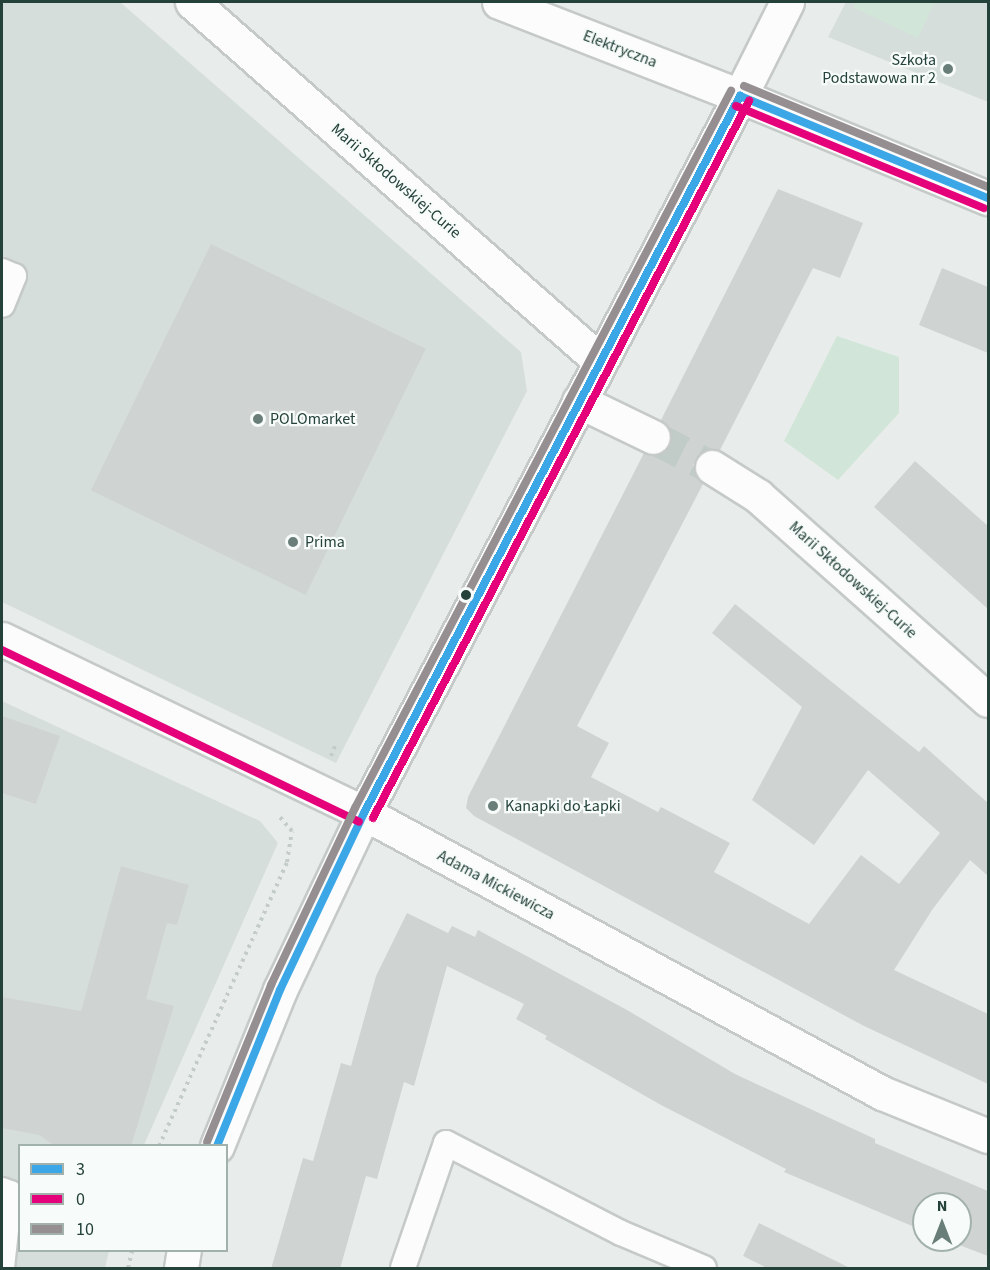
<!DOCTYPE html>
<html>
<head>
<meta charset="utf-8">
<style>
	body { margin:0 }
	#map { position:relative; width:990px; height:1270px; overflow:hidden; background:#e8edeb; font-family:"Source Sans 3",sans-serif }
	div>[style] { position:absolute }
	[style*='--x'] { left:calc(var(--x)*1px); top:calc(var(--y)*1px); width:calc(var(--w)*1px); rotate:calc(var(--a)*1deg) }
	.built>* { inset:0; background:#d6dedb }
	.green>* { inset:0; background:#d1e6d8 }
	.building>* { inset:0; background:#cfd4d2; transform-origin:0 0 }
	.minor-tunnel>* { height:33px; margin-top:-16.5px; transform-origin:0; background:repeating-linear-gradient(90deg,#c1cbc8 0 33px,transparent 0 49px) }
	.path>* { height:4px; margin-top:-2px; transform-origin:0; background:repeating-linear-gradient(90deg,#c3ccca 0 3px,transparent 0 7.5px) }
	.roads { filter:drop-shadow(2px 0 #c5cac8) drop-shadow(-2px 0 #c5cac8) drop-shadow(0 2px #c5cac8) drop-shadow(0 -2px #c5cac8) }
	.service>* { height:24px; margin:-12px; padding:0 12px; transform-origin:12px; border-radius:12px; background:#fcfcfc }
	.minor>* { height:33px; margin:-16.5px; padding:0 16.5px; transform-origin:16.5px; border-radius:16.5px; background:#fcfcfc }
	.tertiary>* { height:33px; margin:-16.5px; padding:0 16.5px; transform-origin:16.5px; border-radius:16.5px; background:#fcfcfc }
	.bus-1>* { height:8px; margin:-4px; padding:0 4px; transform-origin:4px; border-radius:4px; background:#3ba7e7 }
	.bus-2>* { height:8px; margin:-4px; padding:0 4px; transform-origin:4px; border-radius:4px; background:#e5017a }
	.bus-3>* { height:8px; margin:-4px; padding:0 4px; transform-origin:4px; border-radius:4px; background:#958f91 }
	.dots>* { width:16px; height:16px; translate:-50% -50%; box-sizing:border-box; border:3px solid #f7fbf9; border-radius:50% }
	span { translate:-50% -50%; white-space:nowrap; text-align:center; line-height:1.15; -webkit-text-stroke:4.5px #f7fbf9; paint-order:stroke }
	.street-label { font-size:16px; color:#24423a }
	.poi-label { font-size:16px; color:#24423a }
	.right { translate:-100% -50%; text-align:right }
	.left { translate:0 -50%; text-align:left }
	.frame { position:absolute; inset:0; border:3px solid #24423a; pointer-events:none }
	.legend { position:absolute; left:18px; top:1144px; width:210px; height:108px; box-sizing:border-box; background:#f7fbf9; border:2px solid #a3b1ad; margin:0; padding:8px 10px; list-style:none; font-size:18px; color:#24423a }
	.legend li { display:flex; align-items:center; gap:12px; height:30px }
	.legend b { width:30px; border:2px solid #a3b1ad }
	.north { position:absolute; left:912px; top:1192px; width:60px; height:60px; box-sizing:border-box; background:#f7fbf9; border:2px solid #a3b1ad; border-radius:50%; rotate:0deg; font-size:16px; font-weight:700; line-height:24px; text-align:center; color:#24423a }
	.north::after { content:''; display:block; margin:auto; width:21px; height:27px; background:#697e78; clip-path:polygon(50% 0,100% 100%,50% 72%,0 100%) }
</style>
</head>
<body>
<div id="map">
	<div class="built">
		<div style="clip-path:polygon(2px 2px,120px 2px,521px 352px,527px 391px,336px 763px,2px 602px)"></div>
		<div style="clip-path:polygon(846px 2px,988px 2px,988px 102px,828px 37px)"></div>
		<div style="clip-path:polygon(2px 701px,260px 821px,278px 843px,144px 1145px,20px 1146px,20px 1250px,109px 1251px,105px 1268px,2px 1268px)"></div>
	</div>
	<div class="green">
		<div style="clip-path:polygon(856px 2px,934px 2px,918px 38px,853px 7px)"></div>
		<div style="clip-path:polygon(837px 336px,899px 357px,899px 413px,838px 480px,784px 441px)"></div>
	</div>
	<div class="building">
		<div style="clip-path:polygon(778px 189px,863px 223px,840px 278px,813px 268px,720px 450px,704px 450px,696px 458px,693px 466px,695px 475px,703px 484px,577px 726px,609px 743px,591px 777px,658px 812px,661px 807px,730px 843px,714px 872px,809px 924px,861px 855px,899px 884px,940px 833px,868px 770px,814px 845px,752px 800px,802px 707px,712px 633px,735px 604px,919px 752px,924px 746px,988px 803px,988px 876px,970px 860px,932px 910px,894px 970px,988px 1014px,988px 1084px,864px 1026px,474px 816px,466px 808px,468px 797px,644px 453px,655px 456px,664px 452px,670px 446px,672px 435px,668px 426px,661px 420px)"></div>
		<div style="left:211px;top:244px;width:239px;height:274px;rotate:26deg"></div>
		<div style="clip-path:polygon(942px 268px,988px 287px,988px 353px,919px 325px)"></div>
		<div style="clip-path:polygon(915px 461px,988px 526px,988px 609px,874px 507px)"></div>
		<div style="clip-path:polygon(2px 716px,60px 736px,36px 804px,2px 793px)"></div>
		<div style="clip-path:polygon(121px 866px,189px 885px,177px 925px,167px 923px,146px 999px,174px 1006px,131px 1146px,55px 1146px,39px 1135px,2px 1128px,2px 997px,81px 1011px)"></div>
		<div style="clip-path:polygon(407px 913px,448px 933px,452px 926px,475px 937px,478px 930px,627px 1010px,735px 1074px,875px 1139px,875px 1143px,988px 1191px,988px 1256px,946px 1240px,960px 1240px,960px 1204px,924px 1204px,924px 1231px,784px 1172px,786px 1169px,661px 1105px,545px 1039px,547px 1036px,516px 1019px,524px 1004px,447px 966px,414px 1086px,404px 1082px,377px 1179px,366px 1176px,340px 1269px,271px 1269px,303px 1158px,313px 1161px,341px 1063px,351px 1066px,376px 976px)"></div>
		<div style="clip-path:polygon(759px 1223px,852px 1269px,769px 1269px,743px 1256px)"></div>
	</div>
	<div class="minor-tunnel">
		<div style="--x:653;--y:437;--w:66;--a:27"></div>
	</div>
	<div class="path">
		<div style="--x:331;--y:756;--w:11;--a:-68"></div>
		<div style="--x:159;--y:1146;--w:312;--a:-65.7"></div>
		<div style="--x:287;--y:862;--w:31;--a:-81"></div>
		<div style="--x:292;--y:831;--w:20;--a:-131"></div>
		<div style="--x:128;--y:1268;--w:18;--a:-77"></div>
	</div>
	<div class="roads">
		<div class="service">
			<div style="--x:2;--y:271;--w:13;--a:23"></div>
			<div style="--x:14;--y:276;--w:31;--a:112"></div>
			<div style="--x:2;--y:1190;--w:9;--a:21"></div>
			<div style="--x:10;--y:1193;--w:75;--a:96.1"></div>
			<div style="--x:403;--y:1268;--w:132;--a:-71"></div>
			<div style="--x:446;--y:1143;--w:197;--a:27.2"></div>
			<div style="--x:621;--y:1233;--w:90;--a:22.9"></div>
		</div>
		<div class="minor">
			<div style="--x:192;--y:2;--w:543;--a:41.34"></div>
			<div style="--x:499;--y:2;--w:259;--a:21.3"></div>
			<div style="--x:740;--y:96;--w:105;--a:-63.4"></div>
			<div style="--x:579;--y:401;--w:82;--a:25.9"></div>
			<div style="--x:712;--y:467;--w:54;--a:32.2"></div>
			<div style="--x:758;--y:496;--w:307;--a:41.6"></div>
			<div style="--x:2;--y:639;--w:402;--a:25.7"></div>
			<div style="--x:364;--y:813;--w:589;--a:28.39"></div>
			<div style="--x:882;--y:1093;--w:114;--a:22.1"></div>
		</div>
		<div class="tertiary">
			<div style="--x:217;--y:1146;--w:168;--a:-68"></div>
			<div style="--x:280;--y:990;--w:196;--a:-64.6"></div>
			<div style="--x:364;--y:813;--w:810;--a:-62.33"></div>
			<div style="--x:740;--y:96;--w:268;--a:22.4"></div>
			<div style="--x:181;--y:1268;--w:18;--a:-81"></div>
		</div>
	</div>
	<div class="bus-1">
		<div style="--x:740;--y:96;--w:268;--a:22.4"></div>
		<div style="--x:217;--y:1146;--w:168;--a:-68"></div>
		<div style="--x:280;--y:990;--w:196;--a:-64.6"></div>
		<div style="--x:364;--y:813;--w:810;--a:-62.33"></div>
	</div>
	<div class="bus-2">
		<div style="--x:736;--y:106;--w:268;--a:22.4"></div>
		<div style="--x:2;--y:650;--w:396;--a:25.7"></div>
		<div style="--x:373;--y:818;--w:810;--a:-62.33"></div>
	</div>
	<div class="bus-3">
		<div style="--x:744;--y:86;--w:264;--a:22.5"></div>
		<div style="--x:207;--y:1142;--w:170;--a:-67.8"></div>
		<div style="--x:271;--y:985;--w:196;--a:-64.6"></div>
		<div style="--x:355;--y:808;--w:810;--a:-62.33"></div>
	</div>
	<div class="dots">
		<div style="left:948px;top:69px;background:#697e78"></div>
		<div style="left:258px;top:419px;background:#697e78"></div>
		<div style="left:293px;top:542px;background:#697e78"></div>
		<div style="left:466px;top:595px;background:#24423a"></div>
		<div style="left:493px;top:806px;background:#697e78"></div>
	</div>
	<div class="street-label">
		<span style="left:620px;top:49px;rotate:21deg">Elektryczna</span>
		<span style="left:396px;top:181px;rotate:41deg">Marii Skłodowskiej-Curie</span>
		<span style="left:853px;top:580px;rotate:42deg">Marii Skłodowskiej-Curie</span>
		<span style="left:496px;top:885px;rotate:28deg">Adama Mickiewicza</span>
	</div>
	<div class="poi-label">
		<span class="right" style="left:936px;top:69px">Szkoła<br>Podstawowa nr 2</span>
		<span class="left" style="left:270px;top:419px">POLOmarket</span>
		<span class="left" style="left:305px;top:542px">Prima</span>
		<span class="left" style="left:505px;top:806px">Kanapki do Łapki</span>
	</div>
	<div class="frame"></div>
	<ul class="legend">
	<li><b style="height:8px;background:#3ba7e7"></b>3</li>
	<li><b style="height:8px;background:#e5017a"></b>0</li>
	<li><b style="height:8px;background:#958f91"></b>10</li>
	</ul>
	<div class="north">N</div>
</div>
</body>
</html>
